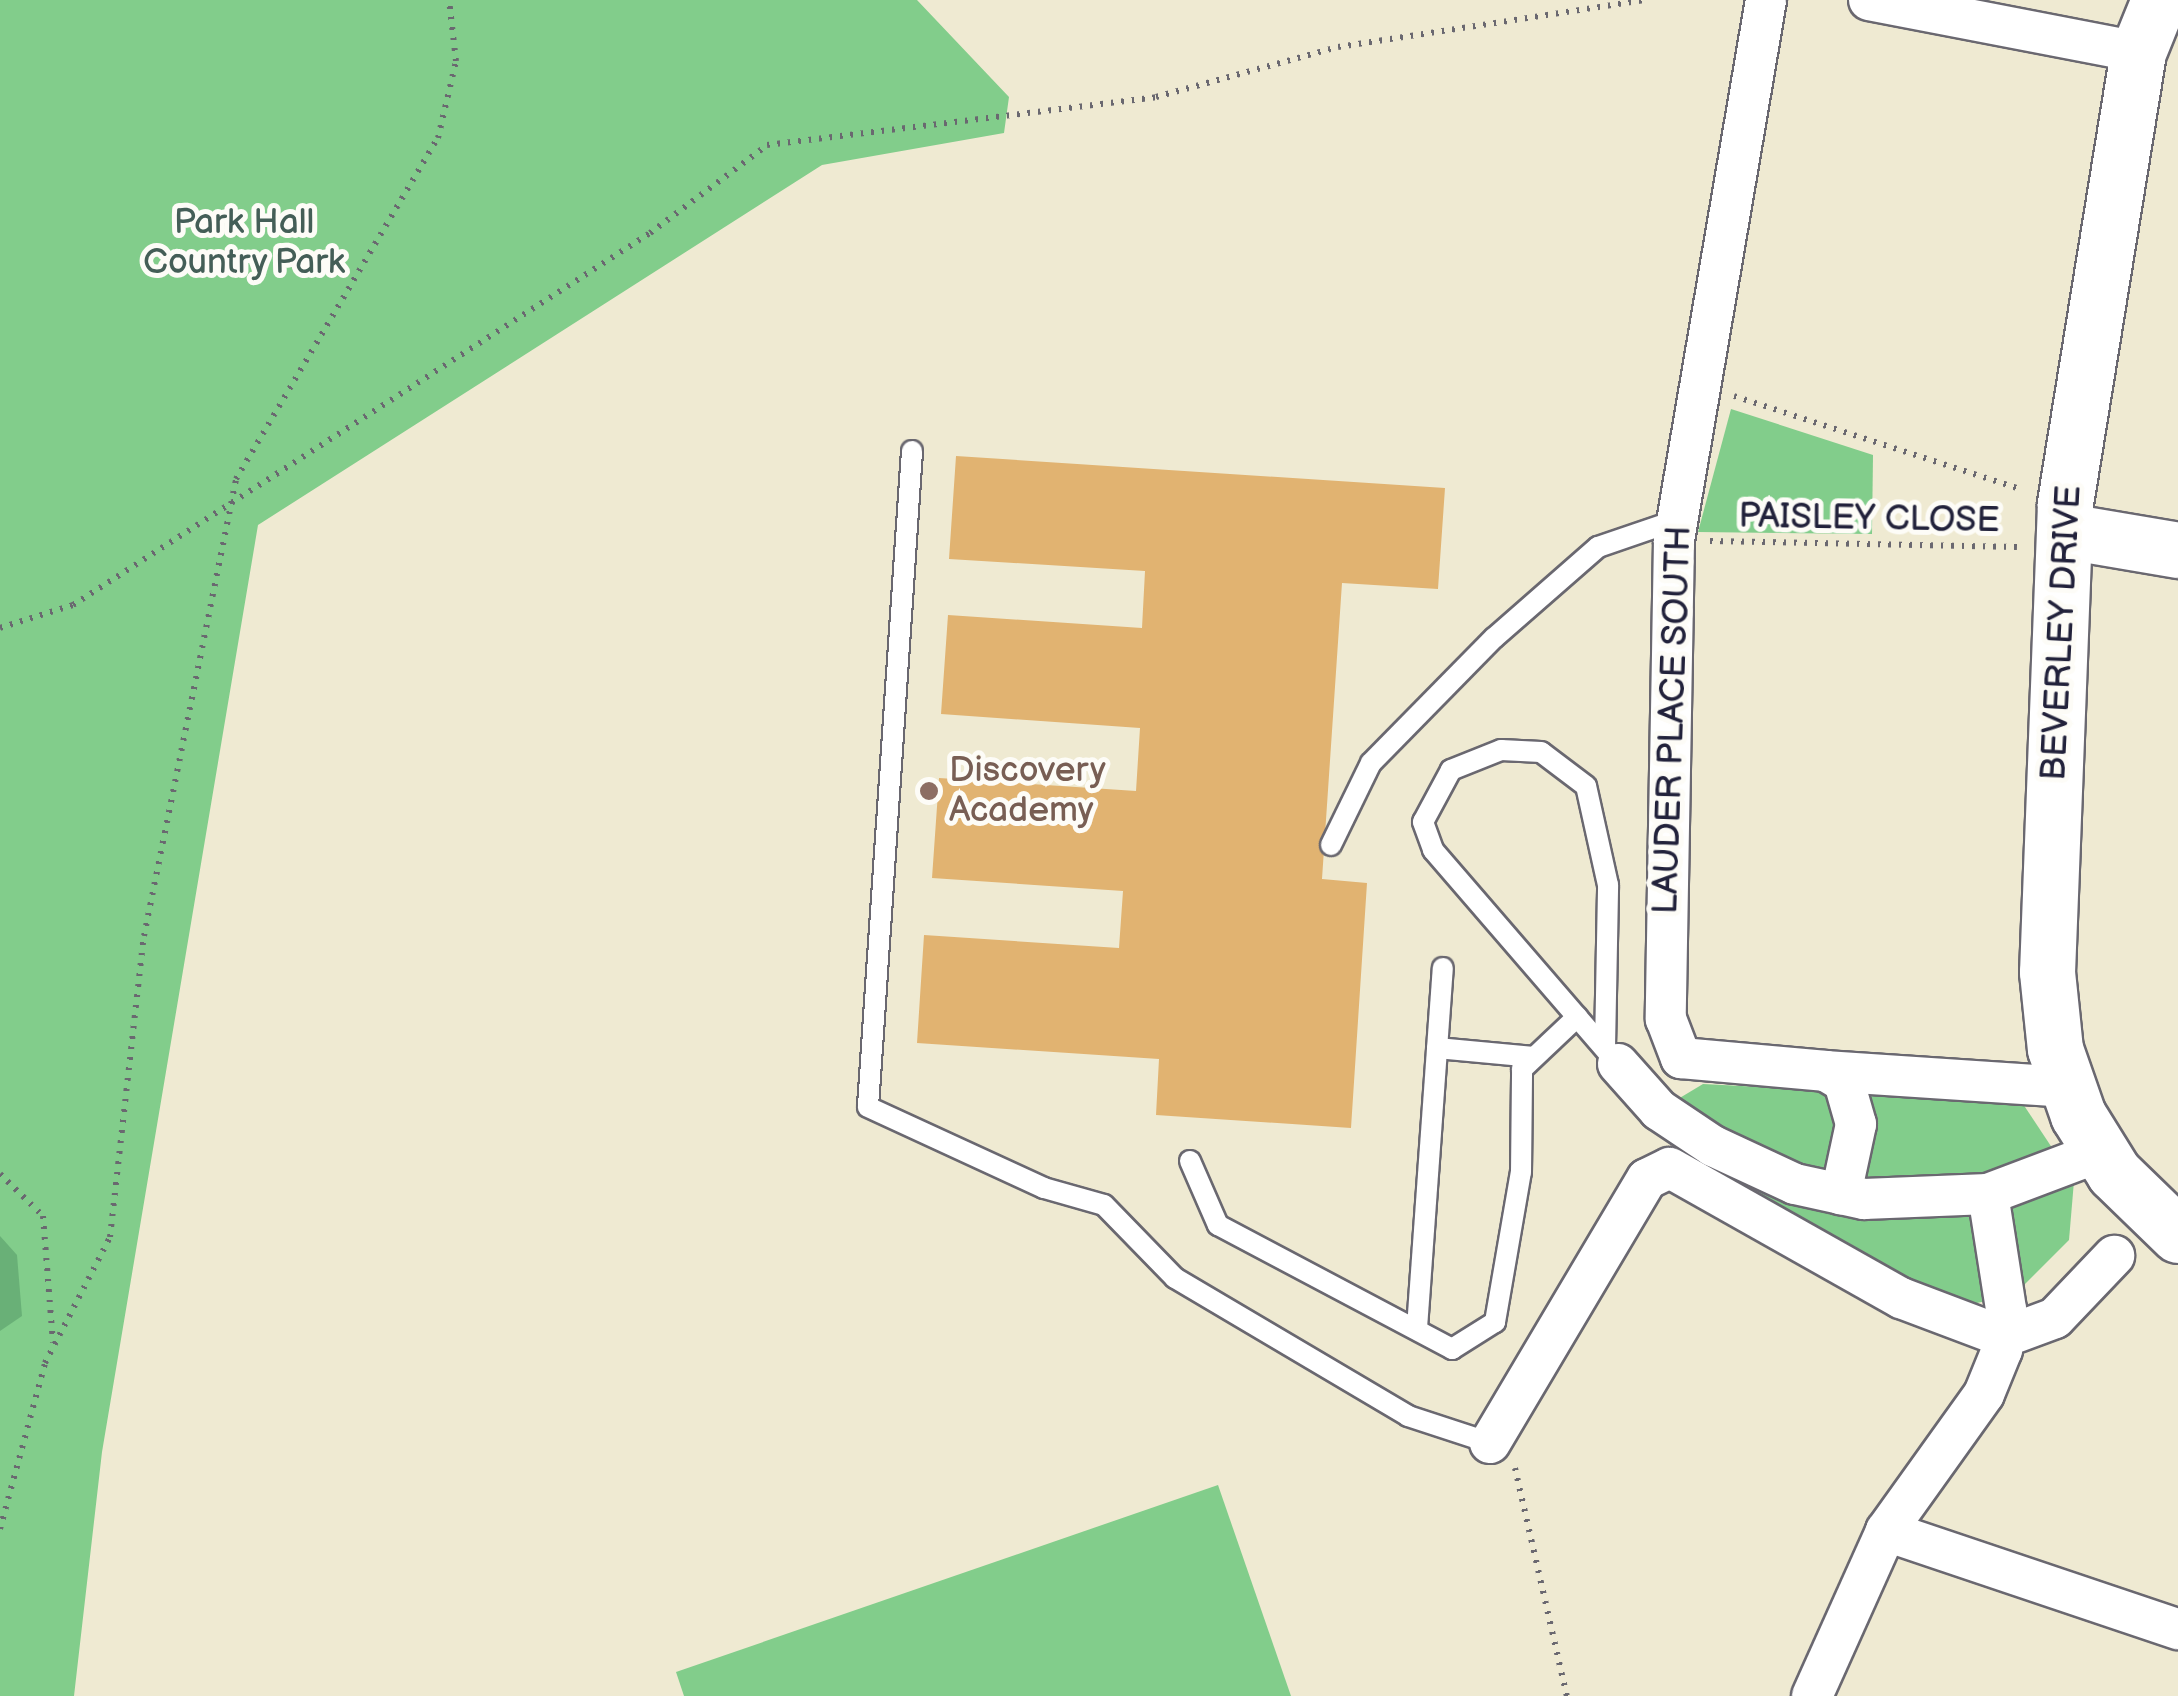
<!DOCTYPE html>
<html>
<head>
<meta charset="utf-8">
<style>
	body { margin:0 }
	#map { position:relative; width:2178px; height:1696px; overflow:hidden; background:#efead2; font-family:"Balsamiq Sans",sans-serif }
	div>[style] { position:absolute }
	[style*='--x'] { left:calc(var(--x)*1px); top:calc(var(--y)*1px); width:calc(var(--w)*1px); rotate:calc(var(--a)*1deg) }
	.green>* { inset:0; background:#82cd8b }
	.forest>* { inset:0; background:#69b077 }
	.building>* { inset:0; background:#e1b371 }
	.path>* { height:6px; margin-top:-3px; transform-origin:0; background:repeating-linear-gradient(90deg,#6a6870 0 2.5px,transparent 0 10.5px) }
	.roads { filter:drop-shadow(2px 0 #6a6870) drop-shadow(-2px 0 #6a6870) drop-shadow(0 2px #6a6870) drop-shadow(0 -2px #6a6870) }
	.lane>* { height:20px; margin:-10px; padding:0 10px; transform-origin:10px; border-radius:10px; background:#fff }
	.street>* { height:40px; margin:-20px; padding:0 20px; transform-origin:20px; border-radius:20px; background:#fff }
	.secondary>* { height:55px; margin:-27.5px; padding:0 27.5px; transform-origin:27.5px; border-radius:27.5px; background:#fff }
	.dots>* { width:28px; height:28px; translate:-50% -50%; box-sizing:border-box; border:5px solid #fdfcf7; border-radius:50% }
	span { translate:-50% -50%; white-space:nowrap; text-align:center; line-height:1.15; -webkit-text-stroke:10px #fdfcf7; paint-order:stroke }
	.park-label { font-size:35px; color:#445e57 }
	.street-label { font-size:35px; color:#22223b }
	.education-label { font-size:35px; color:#785e54 }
	.left { translate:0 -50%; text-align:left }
</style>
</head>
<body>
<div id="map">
	<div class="green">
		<div style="clip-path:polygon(0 0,917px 0,1009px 97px,1004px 133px,822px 165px,258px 525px,102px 1452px,74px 1696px,0 1696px)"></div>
		<div style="clip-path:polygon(1731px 409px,1873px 455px,1872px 534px,1698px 532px)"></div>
		<div style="clip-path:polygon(1703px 1084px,2021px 1101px,2074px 1181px,2069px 1240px,2014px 1295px,1963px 1306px,1685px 1163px,1668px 1105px)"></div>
		<div style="clip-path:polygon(1218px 1485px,1291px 1696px,684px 1696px,676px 1672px)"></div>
	</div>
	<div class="forest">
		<div style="clip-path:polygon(0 1236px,17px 1255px,22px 1316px,0 1331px)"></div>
	</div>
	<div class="building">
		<div style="clip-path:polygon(956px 456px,1445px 488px,1438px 589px,1342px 583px,1322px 879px,1367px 883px,1351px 1128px,1156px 1115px,1159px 1059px,917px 1043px,924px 935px,1119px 948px,1123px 891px,932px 878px,939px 778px,1136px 791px,1140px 728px,941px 714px,948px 615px,1142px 628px,1145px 571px,949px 559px)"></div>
	</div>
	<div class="path">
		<div style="--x:1734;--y:396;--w:302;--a:18"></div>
		<div style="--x:1710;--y:541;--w:307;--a:1.1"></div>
		<div style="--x:0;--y:628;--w:77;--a:-17.5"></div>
		<div style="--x:73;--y:605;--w:687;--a:-32.81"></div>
		<div style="--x:650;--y:233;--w:146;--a:-36.9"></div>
		<div style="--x:767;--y:145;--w:392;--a:-7"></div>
		<div style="--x:1156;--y:97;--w:189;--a:-15.4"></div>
		<div style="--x:1338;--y:47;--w:310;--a:-8.7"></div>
		<div style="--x:0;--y:1174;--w:60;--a:44.3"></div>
		<div style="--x:43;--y:1216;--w:127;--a:85.5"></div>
		<div style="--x:1515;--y:1468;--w:234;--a:77.2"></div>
		<div style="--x:0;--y:1529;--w:172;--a:-74.8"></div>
		<div style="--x:45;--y:1363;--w:142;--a:-62.7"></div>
		<div style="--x:110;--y:1237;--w:303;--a:-83.6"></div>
		<div style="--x:144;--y:936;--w:466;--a:-78.6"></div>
		<div style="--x:236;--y:479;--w:396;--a:-59.4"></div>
		<div style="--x:438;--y:138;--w:79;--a:-76.8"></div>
		<div style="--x:456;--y:61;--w:61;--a:-96.5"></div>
	</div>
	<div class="roads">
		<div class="lane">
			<div style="--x:912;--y:451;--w:657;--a:93.84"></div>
			<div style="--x:868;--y:1107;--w:194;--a:24.7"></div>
			<div style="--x:1044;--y:1188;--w:62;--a:15.8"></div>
			<div style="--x:1104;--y:1205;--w:102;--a:45.8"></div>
			<div style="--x:1175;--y:1278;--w:271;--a:30.6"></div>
			<div style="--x:1408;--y:1416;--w:86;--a:18.2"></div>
			<div style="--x:1331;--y:845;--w:91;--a:-64"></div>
			<div style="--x:1371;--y:763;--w:175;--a:-45.5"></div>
			<div style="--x:1494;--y:638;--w:138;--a:-41.2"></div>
			<div style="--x:1598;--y:547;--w:83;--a:-18.9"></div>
			<div style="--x:1605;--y:1047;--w:162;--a:-88.9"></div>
			<div style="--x:1608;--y:885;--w:101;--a:-102.5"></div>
			<div style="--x:1586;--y:786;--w:56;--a:-142.9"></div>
			<div style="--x:1541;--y:752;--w:40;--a:-177.1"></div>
			<div style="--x:1501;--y:750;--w:54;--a:158.2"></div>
			<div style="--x:1451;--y:770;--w:59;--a:118.3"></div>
			<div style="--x:1423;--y:822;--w:30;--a:70"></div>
			<div style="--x:1433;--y:850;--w:283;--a:49.2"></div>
			<div style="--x:1437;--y:1048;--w:97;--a:5.3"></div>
			<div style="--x:1190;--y:1161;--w:70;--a:66.4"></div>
			<div style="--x:1218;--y:1225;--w:265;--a:27.9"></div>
			<div style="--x:1452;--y:1349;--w:51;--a:-32.1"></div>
			<div style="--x:1495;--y:1322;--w:152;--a:-80.2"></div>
			<div style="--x:1521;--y:1172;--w:103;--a:-89.4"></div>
			<div style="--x:1522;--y:1069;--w:76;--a:-43.4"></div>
			<div style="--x:1417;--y:1328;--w:361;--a:-85.9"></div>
		</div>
		<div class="street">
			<div style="--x:1766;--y:0;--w:548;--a:99.67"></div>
			<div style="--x:1674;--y:540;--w:479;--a:91"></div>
			<div style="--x:1666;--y:1019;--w:42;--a:69"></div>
			<div style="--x:1681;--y:1058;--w:146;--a:5.1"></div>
			<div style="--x:1826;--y:1071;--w:21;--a:31"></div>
			<div style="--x:1844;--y:1082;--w:44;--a:74.1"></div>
			<div style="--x:1856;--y:1124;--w:72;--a:102.1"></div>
			<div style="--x:1869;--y:0;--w:274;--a:10.9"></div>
			<div style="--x:1618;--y:1064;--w:62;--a:48.3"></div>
			<div style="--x:1659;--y:1110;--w:65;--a:33.7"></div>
			<div style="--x:1713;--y:1146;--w:90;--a:24.9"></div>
			<div style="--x:1795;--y:1184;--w:71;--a:12.3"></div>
			<div style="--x:1864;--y:1199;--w:124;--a:-2.3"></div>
			<div style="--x:1988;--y:1194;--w:119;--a:-20.7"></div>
			<div style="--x:1826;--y:1071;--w:242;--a:3.8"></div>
			<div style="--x:1490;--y:1443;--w:307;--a:-59.3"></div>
			<div style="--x:1647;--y:1179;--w:25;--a:-26"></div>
			<div style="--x:1670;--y:1168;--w:265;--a:29.4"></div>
			<div style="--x:1901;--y:1298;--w:110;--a:20.7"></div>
			<div style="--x:2004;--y:1337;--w:54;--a:-20.4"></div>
			<div style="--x:2055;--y:1318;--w:86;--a:-46.4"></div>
			<div style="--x:1886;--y:1531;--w:308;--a:18.6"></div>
			<div style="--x:1812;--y:1696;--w:181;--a:-65.8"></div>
			<div style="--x:1886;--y:1531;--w:168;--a:-54.4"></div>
			<div style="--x:1984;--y:1394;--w:48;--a:-67.8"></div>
			<div style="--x:2002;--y:1350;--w:41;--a:-84.4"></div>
			<div style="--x:2006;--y:1309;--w:116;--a:-98.9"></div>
		</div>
		<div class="secondary">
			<div style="--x:2159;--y:0;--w:56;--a:112"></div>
			<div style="--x:2138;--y:52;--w:458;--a:99.2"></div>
			<div style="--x:2065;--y:504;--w:468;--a:92.2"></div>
			<div style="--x:2047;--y:972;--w:77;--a:84.1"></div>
			<div style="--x:2055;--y:1049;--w:70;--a:70.8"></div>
			<div style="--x:2078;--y:1115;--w:68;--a:58.2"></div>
			<div style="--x:2114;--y:1173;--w:89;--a:44.1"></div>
			<div style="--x:2066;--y:531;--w:114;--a:9.6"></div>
		</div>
	</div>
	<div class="dots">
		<div style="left:929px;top:791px;background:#8d6e63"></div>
	</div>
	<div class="park-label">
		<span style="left:244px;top:243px">Park Hall<br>Country Park</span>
	</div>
	<div class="street-label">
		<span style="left:1869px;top:519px;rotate:1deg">PAISLEY CLOSE</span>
		<span style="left:2062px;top:633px;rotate:-87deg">BEVERLEY DRIVE</span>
		<span style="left:1673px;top:720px;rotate:-88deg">LAUDER PLACE SOUTH</span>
	</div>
	<div class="education-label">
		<span class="left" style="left:949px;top:791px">Discovery<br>Academy</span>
	</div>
</div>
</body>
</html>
